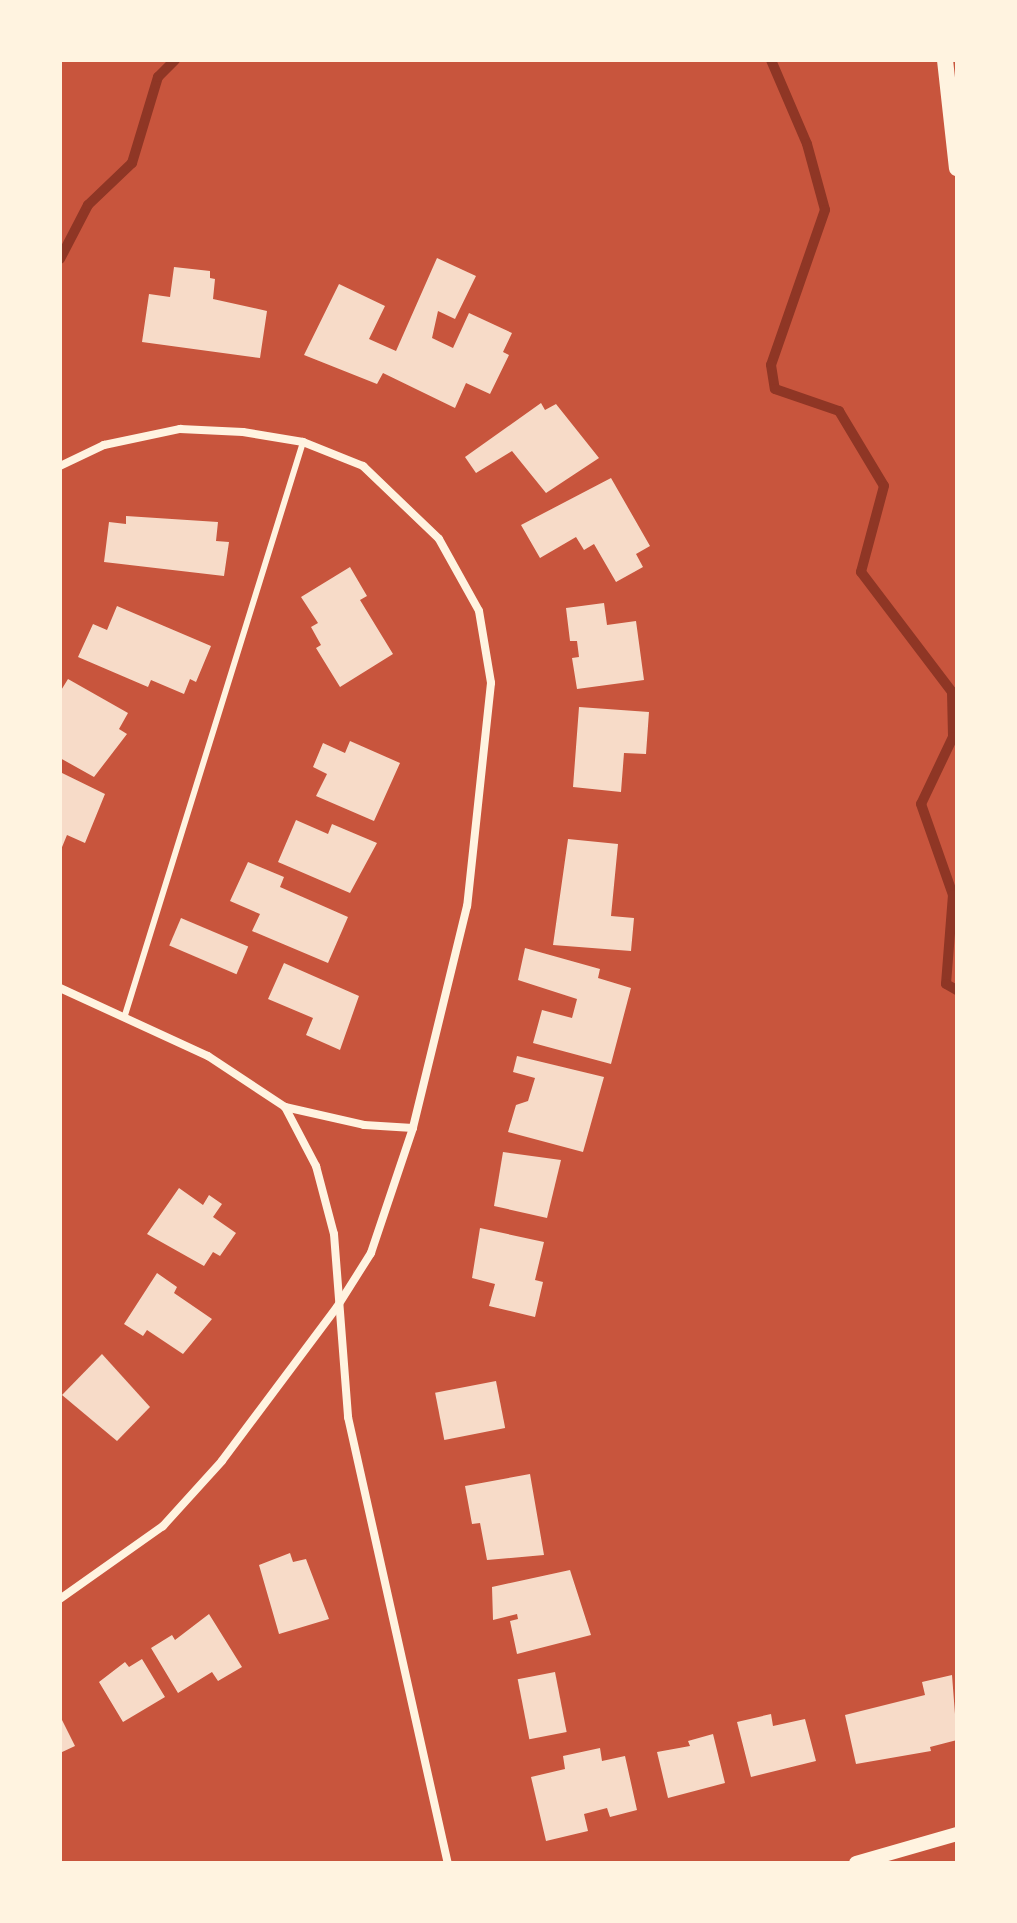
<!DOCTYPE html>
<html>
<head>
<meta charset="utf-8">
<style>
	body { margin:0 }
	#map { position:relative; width:1017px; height:1923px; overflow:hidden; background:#c8553d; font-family:Manrope,sans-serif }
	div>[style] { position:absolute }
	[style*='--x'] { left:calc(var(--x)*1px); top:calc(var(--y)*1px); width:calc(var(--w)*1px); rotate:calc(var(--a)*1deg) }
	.stream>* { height:10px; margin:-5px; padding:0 5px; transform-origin:5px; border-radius:5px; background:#8f3625 }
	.building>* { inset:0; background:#f7dbc8; transform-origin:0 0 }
	.service>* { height:6px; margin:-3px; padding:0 3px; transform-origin:3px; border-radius:3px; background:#fff3e0 }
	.minor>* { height:8px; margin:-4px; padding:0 4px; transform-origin:4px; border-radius:4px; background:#fff3e0 }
	.tertiary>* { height:14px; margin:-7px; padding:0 7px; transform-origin:7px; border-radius:7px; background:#fff3e0 }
	.secondary>* { height:16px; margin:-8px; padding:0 8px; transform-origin:8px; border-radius:8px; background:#fff3e0 }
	span { translate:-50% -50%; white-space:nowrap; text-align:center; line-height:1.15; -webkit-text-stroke:8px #fff3e0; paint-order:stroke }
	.frame { position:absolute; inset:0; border:62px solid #fff3e0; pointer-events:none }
</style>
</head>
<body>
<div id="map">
	<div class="stream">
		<div style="--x:771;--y:60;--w:91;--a:66.8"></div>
		<div style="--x:807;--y:144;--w:68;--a:74.7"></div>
		<div style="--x:825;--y:210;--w:164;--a:109.2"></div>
		<div style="--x:771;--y:365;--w:24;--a:81"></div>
		<div style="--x:775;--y:389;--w:68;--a:19"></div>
		<div style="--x:839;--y:411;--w:87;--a:59"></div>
		<div style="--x:884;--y:486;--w:89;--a:105"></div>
		<div style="--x:861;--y:572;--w:151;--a:52.8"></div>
		<div style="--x:952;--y:692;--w:45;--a:88.7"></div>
		<div style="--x:953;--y:737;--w:74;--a:115.5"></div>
		<div style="--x:921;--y:804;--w:96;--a:70.6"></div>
		<div style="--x:953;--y:895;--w:89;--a:94.5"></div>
		<div style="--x:946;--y:984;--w:13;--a:29"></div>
		<div style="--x:60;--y:259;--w:61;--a:-62.6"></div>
		<div style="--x:88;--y:205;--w:61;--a:-43.7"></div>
		<div style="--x:132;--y:163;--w:90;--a:-73.2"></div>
		<div style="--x:158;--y:77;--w:24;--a:-45"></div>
	</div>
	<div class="building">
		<div style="clip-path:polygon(437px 258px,476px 276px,455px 319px,438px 311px,432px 338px,453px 348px,469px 313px,512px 333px,503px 352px,509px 355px,490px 394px,466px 383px,455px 408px,383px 373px,377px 384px,304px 355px,339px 284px,385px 306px,369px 339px,396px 351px)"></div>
		<div style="clip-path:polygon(174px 267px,210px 271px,210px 278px,215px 279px,213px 299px,267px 311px,260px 358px,142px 342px,149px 294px,170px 297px)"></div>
		<div style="clip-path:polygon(541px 403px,545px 410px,556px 404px,599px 458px,546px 493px,512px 451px,476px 473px,465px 457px)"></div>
		<div style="clip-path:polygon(611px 478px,650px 546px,636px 554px,643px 567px,616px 582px,594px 544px,584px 550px,576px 537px,540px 558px,521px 525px)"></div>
		<div style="clip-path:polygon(126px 516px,218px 522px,216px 541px,229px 542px,224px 576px,104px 562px,109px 522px,126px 524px)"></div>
		<div style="clip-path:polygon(350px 567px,367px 596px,360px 600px,393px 654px,340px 687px,316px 648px,321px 645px,311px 627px,318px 623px,301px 597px)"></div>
		<div style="clip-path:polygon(604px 603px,607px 625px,636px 621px,644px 680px,577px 689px,572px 658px,579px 657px,577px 641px,570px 641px,566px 608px)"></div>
		<div style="clip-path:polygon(117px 606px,211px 646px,196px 682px,190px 679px,184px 694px,151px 680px,148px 687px,78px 657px,93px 624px,107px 630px)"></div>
		<div style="clip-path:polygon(68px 679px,128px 713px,119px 729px,127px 734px,94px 777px,60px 758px,60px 692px)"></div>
		<div style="clip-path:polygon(579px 707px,649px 712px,646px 754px,624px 753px,621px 792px,573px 787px)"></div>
		<div style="clip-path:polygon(350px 741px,400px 763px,374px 821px,316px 796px,327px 774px,313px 767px,323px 743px,345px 753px)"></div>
		<div style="clip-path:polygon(60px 772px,105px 794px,85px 843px,67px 835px,60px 852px)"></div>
		<div style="clip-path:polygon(296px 820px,328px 834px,332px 824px,377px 843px,350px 893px,278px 862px)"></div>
		<div style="clip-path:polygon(568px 839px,618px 844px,611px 916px,634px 918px,631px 951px,553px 945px)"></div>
		<div style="clip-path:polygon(248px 862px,284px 877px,280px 887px,348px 917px,328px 963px,252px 931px,260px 914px,230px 901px)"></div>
		<div style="left:181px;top:918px;width:73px;height:30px;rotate:23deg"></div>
		<div style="clip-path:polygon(525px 948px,600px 969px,598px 978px,631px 988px,611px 1064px,533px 1043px,542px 1010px,572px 1018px,577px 999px,518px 980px)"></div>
		<div style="clip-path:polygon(284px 963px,359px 996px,340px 1050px,306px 1035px,313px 1018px,268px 999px)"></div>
		<div style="clip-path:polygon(517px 1056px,604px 1077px,583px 1152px,508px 1132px,516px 1105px,528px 1101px,535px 1078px,513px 1072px)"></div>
		<div style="clip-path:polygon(503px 1152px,561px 1160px,547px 1218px,494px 1206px)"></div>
		<div style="clip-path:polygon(179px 1188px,203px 1205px,209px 1195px,222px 1204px,213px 1217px,236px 1233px,220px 1256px,213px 1252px,204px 1266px,147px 1234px)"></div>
		<div style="clip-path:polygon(480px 1228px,544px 1242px,535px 1280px,543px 1282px,535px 1317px,489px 1306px,495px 1284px,472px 1278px)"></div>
		<div style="clip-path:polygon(157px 1273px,177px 1287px,174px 1293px,212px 1319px,183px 1354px,147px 1330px,143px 1336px,124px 1324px)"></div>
		<div style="clip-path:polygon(102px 1354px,150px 1407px,117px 1441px,62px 1395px)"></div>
		<div style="left:496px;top:1381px;width:48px;height:62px;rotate:79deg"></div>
		<div style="clip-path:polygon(530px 1474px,544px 1555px,487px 1560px,480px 1523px,472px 1524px,465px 1486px)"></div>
		<div style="clip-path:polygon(290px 1553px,293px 1562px,306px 1559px,329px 1619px,279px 1634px,259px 1565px)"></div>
		<div style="clip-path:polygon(570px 1570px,591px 1635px,517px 1654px,510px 1621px,518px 1619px,517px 1614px,493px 1620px,492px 1587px)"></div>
		<div style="clip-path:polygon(209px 1614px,242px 1667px,218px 1681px,212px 1672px,178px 1693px,151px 1648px,172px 1635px,175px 1640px)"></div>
		<div style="clip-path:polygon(142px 1659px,165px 1697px,123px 1722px,99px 1682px,125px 1662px,129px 1667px)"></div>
		<div style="left:555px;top:1672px;width:61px;height:38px;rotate:79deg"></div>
		<div style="clip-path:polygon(952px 1675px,957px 1740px,930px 1747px,931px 1751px,856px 1764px,845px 1715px,925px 1695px,922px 1682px)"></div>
		<div style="clip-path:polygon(771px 1714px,773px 1726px,805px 1719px,816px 1761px,751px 1777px,737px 1722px)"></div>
		<div style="clip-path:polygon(60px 1716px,75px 1746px,60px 1753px)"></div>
		<div style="clip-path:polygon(713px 1734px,725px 1783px,668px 1798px,657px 1752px,690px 1746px,688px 1741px)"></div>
		<div style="clip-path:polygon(600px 1748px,602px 1761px,625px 1756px,637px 1810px,610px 1817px,607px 1808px,584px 1814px,588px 1831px,546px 1841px,531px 1777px,565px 1769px,563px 1756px)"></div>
	</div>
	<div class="service">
		<div style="--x:125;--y:1015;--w:600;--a:-72.74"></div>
	</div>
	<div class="minor">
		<div style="--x:60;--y:466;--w:49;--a:-25.5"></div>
		<div style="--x:104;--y:445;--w:78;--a:-11.9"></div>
		<div style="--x:180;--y:429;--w:63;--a:2.7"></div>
		<div style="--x:243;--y:432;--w:61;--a:9.5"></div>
		<div style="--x:303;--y:442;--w:65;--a:21.8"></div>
		<div style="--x:363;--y:466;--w:105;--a:43.8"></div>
		<div style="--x:439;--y:539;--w:82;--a:60.9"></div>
		<div style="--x:479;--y:611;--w:73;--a:80.5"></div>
		<div style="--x:491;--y:683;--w:224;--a:96.1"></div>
		<div style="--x:467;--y:906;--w:228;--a:103.7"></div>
		<div style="--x:413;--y:1128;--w:132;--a:108.6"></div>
		<div style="--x:371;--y:1253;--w:64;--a:122.2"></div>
		<div style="--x:337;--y:1307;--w:192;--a:126.8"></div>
		<div style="--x:222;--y:1461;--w:88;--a:132.2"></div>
		<div style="--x:163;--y:1526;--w:126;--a:144.7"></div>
		<div style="--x:60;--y:988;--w:163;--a:24.7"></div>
		<div style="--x:208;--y:1056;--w:92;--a:33.5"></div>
		<div style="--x:285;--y:1107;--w:81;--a:12.8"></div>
		<div style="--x:364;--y:1125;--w:49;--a:3.5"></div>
		<div style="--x:285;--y:1107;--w:67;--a:62.3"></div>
		<div style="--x:316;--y:1166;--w:70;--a:75.2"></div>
		<div style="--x:334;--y:1234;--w:184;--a:85.6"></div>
		<div style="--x:348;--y:1417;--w:457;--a:77.4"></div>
	</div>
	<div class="tertiary">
		<div style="--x:856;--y:1863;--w:105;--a:-16"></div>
	</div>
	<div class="secondary">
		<div style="--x:945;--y:60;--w:109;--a:83.7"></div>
	</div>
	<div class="frame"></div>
</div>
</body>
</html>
